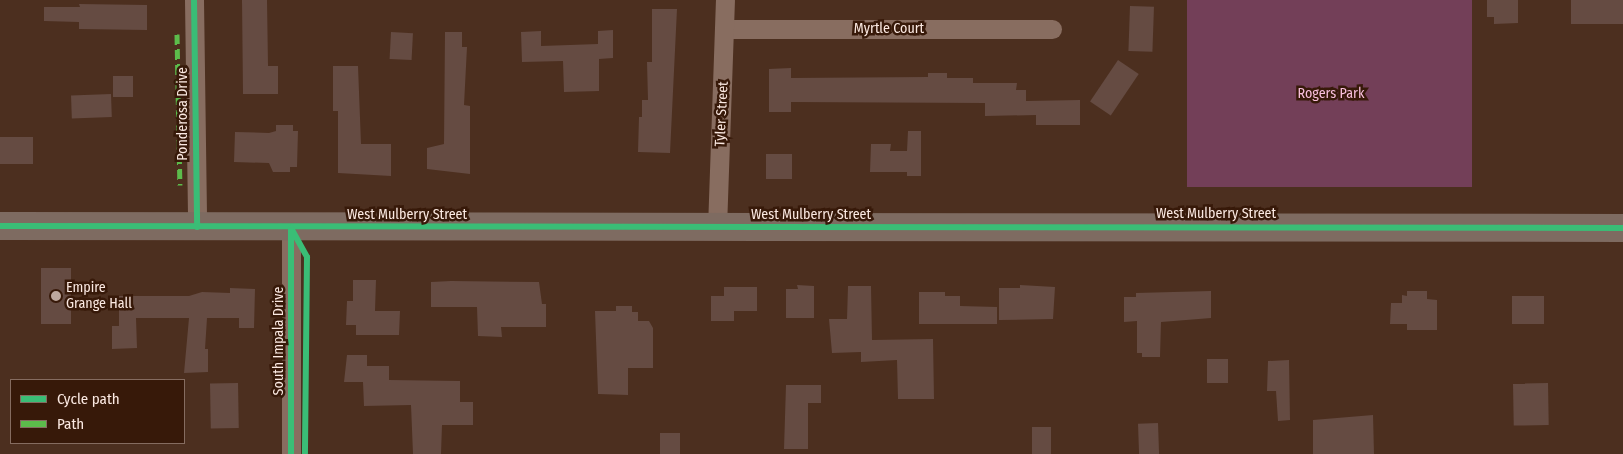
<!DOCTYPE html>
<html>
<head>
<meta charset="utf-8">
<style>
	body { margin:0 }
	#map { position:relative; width:1623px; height:454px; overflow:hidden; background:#4c2f1f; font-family:"Fira Sans Condensed",sans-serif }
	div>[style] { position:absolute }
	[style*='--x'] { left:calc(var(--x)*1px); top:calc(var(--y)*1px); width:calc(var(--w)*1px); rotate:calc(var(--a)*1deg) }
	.green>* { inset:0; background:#733f58; transform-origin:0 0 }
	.building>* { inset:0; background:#654b42; transform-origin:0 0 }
	.minor>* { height:19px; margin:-9.5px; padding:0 9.5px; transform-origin:9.5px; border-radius:9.5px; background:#886d60 }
	.primary>* { height:28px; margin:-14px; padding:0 14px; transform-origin:14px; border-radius:14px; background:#7e6b61 }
	.quiet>* { height:5px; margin-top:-2.5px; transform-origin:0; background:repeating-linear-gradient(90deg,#5cbc4b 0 10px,transparent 0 15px) }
	.cycleway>* { height:6px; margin:-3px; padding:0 3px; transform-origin:3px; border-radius:3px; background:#3abd76 }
	.dots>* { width:14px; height:14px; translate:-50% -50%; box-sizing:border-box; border:2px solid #371909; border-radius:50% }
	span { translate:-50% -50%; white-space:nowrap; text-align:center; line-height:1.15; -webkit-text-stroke:5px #371909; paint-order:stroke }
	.street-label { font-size:14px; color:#fbe9e2 }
	.park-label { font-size:14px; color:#f9bfdd }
	.poi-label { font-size:14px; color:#fbe9e2 }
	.left { translate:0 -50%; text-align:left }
	.legend { position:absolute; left:10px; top:379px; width:175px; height:65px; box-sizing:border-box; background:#371909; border:1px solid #856c60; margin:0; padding:6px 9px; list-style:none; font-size:15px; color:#fbe9e2 }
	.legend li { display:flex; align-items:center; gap:10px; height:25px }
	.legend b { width:25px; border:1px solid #856c60 }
</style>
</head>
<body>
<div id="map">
	<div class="green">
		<div style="left:1187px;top:0;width:285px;height:187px"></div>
	</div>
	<div class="building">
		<div style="clip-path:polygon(242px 0,267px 0,268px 66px,278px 66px,278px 94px,243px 94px)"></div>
		<div style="clip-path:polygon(1487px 0,1518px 0,1518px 23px,1494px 24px,1494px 17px,1487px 17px)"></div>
		<div style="left:1571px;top:0;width:52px;height:24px"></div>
		<div style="clip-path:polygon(79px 4px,147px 5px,147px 30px,79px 29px,79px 22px,44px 21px,44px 7px,80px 7px)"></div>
		<div style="left:1130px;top:6px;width:24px;height:45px;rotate:2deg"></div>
		<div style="clip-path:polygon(652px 9px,677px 9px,670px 153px,638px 152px,639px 117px,642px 117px,642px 100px,648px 100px,647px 62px,652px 62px)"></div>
		<div style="clip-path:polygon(613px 30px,613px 58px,599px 59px,599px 91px,564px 92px,563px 61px,522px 62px,521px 32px,541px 31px,541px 46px,598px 44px,598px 31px)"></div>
		<div style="left:391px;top:32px;width:22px;height:27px;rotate:3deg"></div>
		<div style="clip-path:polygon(445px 32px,462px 32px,462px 47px,467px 47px,464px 105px,470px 106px,470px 174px,427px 169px,427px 148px,444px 144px)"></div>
		<div style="left:1118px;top:60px;width:25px;height:50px;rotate:34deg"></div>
		<div style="clip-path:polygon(333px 66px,358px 66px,361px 144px,391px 144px,391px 176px,338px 173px,338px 111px,333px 111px)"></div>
		<div style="clip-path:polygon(791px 68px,791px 78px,928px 77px,928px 73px,947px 73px,947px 78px,973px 78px,973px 83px,1017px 83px,1016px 90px,1026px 90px,1026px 101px,1080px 100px,1080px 125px,1036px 125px,1036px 115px,985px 116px,985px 103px,791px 102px,791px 112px,769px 112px,769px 69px)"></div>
		<div style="left:113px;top:76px;width:20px;height:21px"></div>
		<div style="left:111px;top:94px;width:23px;height:40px;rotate:88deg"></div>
		<div style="clip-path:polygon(276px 125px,293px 125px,293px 131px,298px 131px,297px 167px,290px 167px,290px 172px,273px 172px,269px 163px,234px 162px,235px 132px,269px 133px,276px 131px)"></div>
		<div style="clip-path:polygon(908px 131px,921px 131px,921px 176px,907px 176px,907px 172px,870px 172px,871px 144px,891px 144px,890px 151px,907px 151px)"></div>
		<div style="left:0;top:137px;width:33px;height:27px"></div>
		<div style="left:766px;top:154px;width:26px;height:25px"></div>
		<div style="left:41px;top:268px;width:30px;height:56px"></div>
		<div style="clip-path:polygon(353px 280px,376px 280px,375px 311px,400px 311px,399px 335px,356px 335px,356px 325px,346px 325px,347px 301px,353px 301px)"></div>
		<div style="clip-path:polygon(451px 281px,539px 282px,542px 304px,546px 304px,546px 327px,501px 327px,502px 337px,478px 336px,477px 307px,431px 307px,431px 282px)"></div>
		<div style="clip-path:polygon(797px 285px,814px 286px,814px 318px,786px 318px,786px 289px,798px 289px)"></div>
		<div style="clip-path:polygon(1020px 285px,1055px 287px,1053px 319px,999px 320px,999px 288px,1020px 288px)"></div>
		<div style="clip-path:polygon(848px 286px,871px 286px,872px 340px,933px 339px,934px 399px,898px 399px,897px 360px,861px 362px,861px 352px,832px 353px,829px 319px,847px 319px)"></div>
		<div style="clip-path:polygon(724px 287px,757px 287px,757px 311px,734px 311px,734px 321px,711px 321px,711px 296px,724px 296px)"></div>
		<div style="clip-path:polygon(230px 288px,255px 289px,254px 328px,239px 328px,239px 318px,207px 318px,205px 349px,208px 349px,208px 372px,184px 373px,189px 318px,136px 318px,137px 348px,112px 349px,112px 326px,119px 326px,119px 296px,189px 296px,202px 292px,230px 293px)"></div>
		<div style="clip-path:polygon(1211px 291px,1211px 318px,1161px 322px,1160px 357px,1142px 357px,1142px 353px,1137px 353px,1137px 321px,1124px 322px,1124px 297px,1136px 297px,1136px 293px)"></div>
		<div style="clip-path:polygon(1407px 291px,1427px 291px,1427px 299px,1437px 300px,1437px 330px,1407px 330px,1407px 324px,1390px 324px,1391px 303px,1402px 303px,1402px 295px,1407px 296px)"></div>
		<div style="clip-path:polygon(919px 292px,945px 292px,945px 296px,960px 296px,960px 306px,997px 307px,997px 324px,919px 324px)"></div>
		<div style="left:1512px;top:296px;width:32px;height:28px"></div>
		<div style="clip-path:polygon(616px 306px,632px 306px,632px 312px,638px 312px,638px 321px,649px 321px,653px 328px,653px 368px,628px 368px,628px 395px,598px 394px,595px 311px,616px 311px)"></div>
		<div style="clip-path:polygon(347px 355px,367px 355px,367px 366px,389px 366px,389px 380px,460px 381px,460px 402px,473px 402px,473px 425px,442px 425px,441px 454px,413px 454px,411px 405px,364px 406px,363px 382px,344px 382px)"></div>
		<div style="left:1207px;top:359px;width:21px;height:24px"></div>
		<div style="clip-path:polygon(1289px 360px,1290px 420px,1278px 421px,1276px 391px,1267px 391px,1268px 361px)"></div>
		<div style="left:238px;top:383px;width:45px;height:28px;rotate:89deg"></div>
		<div style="left:1548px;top:383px;width:42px;height:35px;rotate:89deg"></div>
		<div style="clip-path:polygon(786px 385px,821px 385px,821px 403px,808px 403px,808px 449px,784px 449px)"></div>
		<div style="clip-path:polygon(1373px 415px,1374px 454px,1313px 454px,1313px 420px)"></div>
		<div style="left:1158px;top:423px;width:31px;height:20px;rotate:88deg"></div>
		<div style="left:1032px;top:427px;width:19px;height:27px"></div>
		<div style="left:680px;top:433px;width:21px;height:20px;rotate:90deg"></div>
	</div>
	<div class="minor">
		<div style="--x:194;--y:0;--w:227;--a:89.2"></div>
		<div style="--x:725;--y:29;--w:327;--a:0"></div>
		<div style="--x:717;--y:228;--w:228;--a:-88"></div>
		<div style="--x:291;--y:454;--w:226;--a:-90"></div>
	</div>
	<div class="primary">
		<div style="--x:0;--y:226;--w:1623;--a:0.07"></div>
	</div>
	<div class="quiet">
		<div style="--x:177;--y:34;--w:151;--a:88.9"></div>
	</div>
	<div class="cycleway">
		<div style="--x:194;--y:0;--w:227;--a:89.2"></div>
		<div style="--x:0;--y:226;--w:1623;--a:0.07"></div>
		<div style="--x:291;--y:228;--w:33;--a:61"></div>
		<div style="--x:307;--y:257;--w:197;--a:90.6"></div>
		<div style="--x:291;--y:454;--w:224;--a:-90"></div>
	</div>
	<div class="dots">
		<div style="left:56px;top:296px;background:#bea89e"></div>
	</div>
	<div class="street-label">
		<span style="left:889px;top:29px">Myrtle Court</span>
		<span style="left:183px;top:114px;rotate:-90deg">Ponderosa Drive</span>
		<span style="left:722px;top:114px;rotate:-87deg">Tyler Street</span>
		<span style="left:1216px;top:214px">West Mulberry Street</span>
		<span style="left:407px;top:215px">West Mulberry Street</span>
		<span style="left:811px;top:215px">West Mulberry Street</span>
		<span style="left:279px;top:341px;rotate:-90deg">South Impala Drive</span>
	</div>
	<div class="park-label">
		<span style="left:1331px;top:94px">Rogers Park</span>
	</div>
	<div class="poi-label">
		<span class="left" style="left:66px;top:296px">Empire<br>Grange Hall</span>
	</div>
	<ul class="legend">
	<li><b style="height:6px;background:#3abd76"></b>Cycle path</li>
	<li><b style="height:6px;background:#5cbc4b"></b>Path</li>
	</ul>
</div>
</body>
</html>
